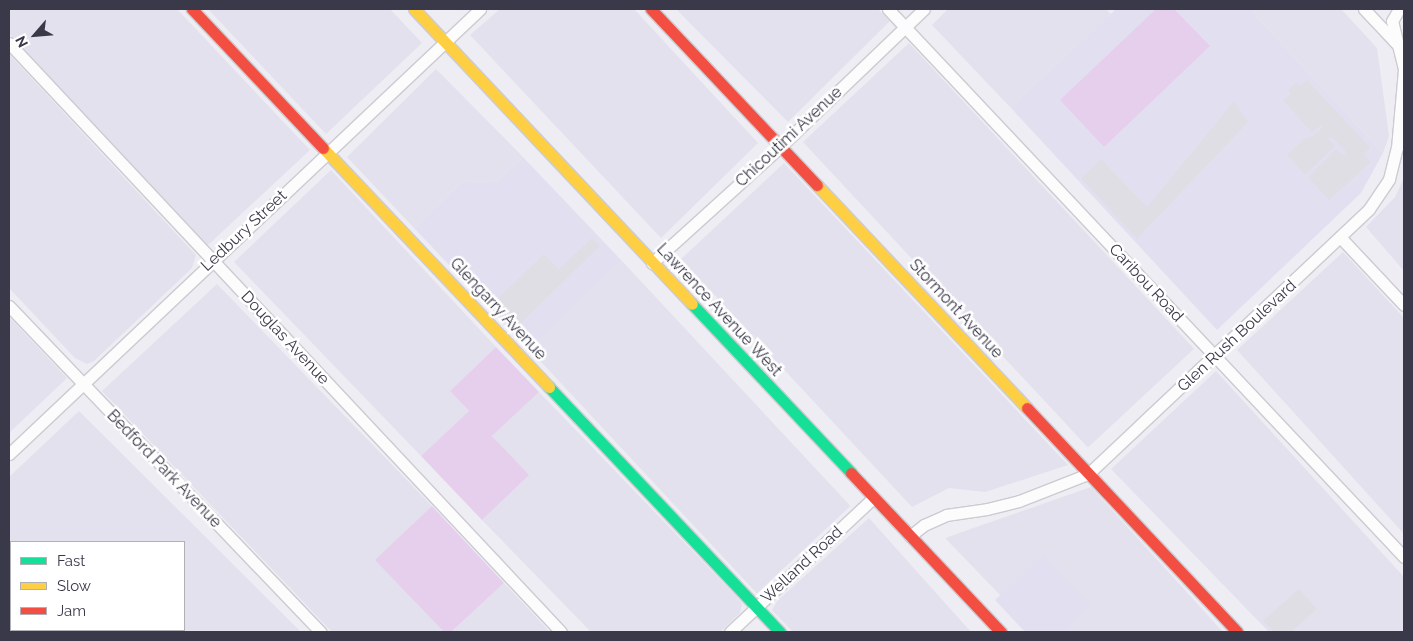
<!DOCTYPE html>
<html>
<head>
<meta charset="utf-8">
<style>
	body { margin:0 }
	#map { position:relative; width:1413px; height:641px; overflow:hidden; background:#eeedf3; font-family:Raleway,sans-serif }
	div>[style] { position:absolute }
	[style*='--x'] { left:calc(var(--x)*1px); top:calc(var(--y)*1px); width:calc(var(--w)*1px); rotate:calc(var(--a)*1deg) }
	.residential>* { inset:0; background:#e3e1ed; transform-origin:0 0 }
	.education>* { inset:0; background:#e2e0f0 }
	.green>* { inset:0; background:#e6ceed }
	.parking>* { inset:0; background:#dfdee5 }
	.roads { filter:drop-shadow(1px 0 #cccbd1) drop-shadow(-1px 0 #cccbd1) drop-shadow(0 1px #cccbd1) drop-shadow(0 -1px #cccbd1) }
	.street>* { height:11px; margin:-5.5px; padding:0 5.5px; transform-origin:5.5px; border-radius:5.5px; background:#fcfcfd }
	.fast>* { height:11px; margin:-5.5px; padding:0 5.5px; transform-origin:5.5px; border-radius:5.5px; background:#16e098 }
	.slow>* { height:11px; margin:-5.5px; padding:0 5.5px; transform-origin:5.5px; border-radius:5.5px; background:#ffcf43 }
	.jam>* { height:11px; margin:-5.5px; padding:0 5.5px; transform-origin:5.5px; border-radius:5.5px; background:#f24e42 }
	span { translate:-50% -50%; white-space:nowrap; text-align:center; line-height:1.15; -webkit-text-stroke:5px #fff; paint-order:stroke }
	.street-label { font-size:16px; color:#39394a }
	.frame { position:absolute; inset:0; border:10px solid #39394a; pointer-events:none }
	.legend { position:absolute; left:10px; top:541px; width:175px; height:90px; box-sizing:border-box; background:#fff; border:1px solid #b0b0b7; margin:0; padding:6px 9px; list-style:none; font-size:15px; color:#39394a }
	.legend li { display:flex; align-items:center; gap:10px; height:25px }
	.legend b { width:25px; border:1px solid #b0b0b7 }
	.north { position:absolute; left:10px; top:10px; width:50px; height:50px; -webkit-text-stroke:4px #fff; paint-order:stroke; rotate:243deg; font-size:14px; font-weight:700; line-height:20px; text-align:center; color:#39394a }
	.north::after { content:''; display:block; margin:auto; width:18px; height:22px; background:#39394a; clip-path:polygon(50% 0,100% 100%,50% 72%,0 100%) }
</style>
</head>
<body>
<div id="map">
	<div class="residential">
		<div style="clip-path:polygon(9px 9px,177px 9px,310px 150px,207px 246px,9px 34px)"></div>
		<div style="clip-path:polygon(208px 9px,390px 9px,422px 43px,326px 134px)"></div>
		<div style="clip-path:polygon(500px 9px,634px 9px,758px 143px,661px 238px,470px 35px)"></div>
		<div style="clip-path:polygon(676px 9px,878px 9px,890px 21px,788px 122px)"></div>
		<div style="clip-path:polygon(948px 9px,1106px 9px,1111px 14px,1010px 107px,932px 25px)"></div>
		<div style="clip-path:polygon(1250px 9px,1341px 9px,1377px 48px,1389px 136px,1383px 153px)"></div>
		<div style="left:909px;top:43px;width:418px;height:145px;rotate:47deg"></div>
		<div style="clip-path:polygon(9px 54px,196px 255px,192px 268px,94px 361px,87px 364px,75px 358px,9px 288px)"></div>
		<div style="clip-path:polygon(436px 69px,523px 157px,496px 182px,462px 181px,414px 228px,347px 157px)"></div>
		<div style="clip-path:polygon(784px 163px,1068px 465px,985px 492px,949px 488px,912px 507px,681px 259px)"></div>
		<div style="clip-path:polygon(331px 170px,496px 347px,450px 391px,469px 411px,421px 456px,234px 262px)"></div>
		<div style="clip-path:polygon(1404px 178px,1404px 271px,1366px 227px,1395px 197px)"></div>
		<div style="clip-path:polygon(1343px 252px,1404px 318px,1404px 534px,1237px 350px)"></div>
		<div style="left:622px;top:261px;width:335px;height:128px;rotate:47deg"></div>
		<div style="clip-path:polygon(217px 284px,432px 506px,376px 560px,444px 632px,332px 632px,102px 391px)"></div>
		<div style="clip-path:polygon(9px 317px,67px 378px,9px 433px)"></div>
		<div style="clip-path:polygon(1216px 371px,1404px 577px,1404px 632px,1269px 632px,1111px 469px)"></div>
		<div style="clip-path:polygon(539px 392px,736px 596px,742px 604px,740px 613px,720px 632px,591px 632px,482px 520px,528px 475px,492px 436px)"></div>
		<div style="clip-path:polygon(79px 411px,301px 632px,85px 632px,83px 630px,184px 630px,184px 542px,11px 542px,11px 549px,9px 547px,9px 477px)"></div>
		<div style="clip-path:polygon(1091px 487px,1223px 632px,1036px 632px,945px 538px)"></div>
		<div style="clip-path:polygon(869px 518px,971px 632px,793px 632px,772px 610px,777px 601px)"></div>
		<div style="clip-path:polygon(504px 583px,550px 632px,451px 632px)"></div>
	</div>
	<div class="education">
		<div style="clip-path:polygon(1116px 9px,1250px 9px,1383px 153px,1361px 193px,1217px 330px,1010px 107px)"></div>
		<div style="clip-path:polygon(523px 157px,622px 261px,529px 349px,414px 228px,462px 181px,496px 182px)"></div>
		<div style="clip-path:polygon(1043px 554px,1092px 606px,1064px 632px,1025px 632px,995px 600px)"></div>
	</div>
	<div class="green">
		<div style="clip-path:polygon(1156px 9px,1174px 9px,1210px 46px,1104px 147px,1060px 100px)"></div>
		<div style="clip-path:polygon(496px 347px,539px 392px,492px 436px,529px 475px,482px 520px,421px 456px,469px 411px,450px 391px)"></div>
		<div style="clip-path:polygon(432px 506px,504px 583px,451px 632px,444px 632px,375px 560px)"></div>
	</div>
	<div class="parking">
		<div style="clip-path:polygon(1307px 80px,1370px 147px,1364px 154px,1371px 162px,1329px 200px,1308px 177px,1336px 149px,1344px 156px,1346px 152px,1333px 138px,1328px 138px,1335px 146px,1305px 175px,1287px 155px,1305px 138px,1313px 136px,1323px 127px,1321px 125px,1312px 133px,1283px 100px,1291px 94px,1288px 90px,1296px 83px,1300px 86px)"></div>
		<div style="clip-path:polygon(1234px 101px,1248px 122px,1137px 239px,1081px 178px,1101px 159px,1147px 207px)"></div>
		<div style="clip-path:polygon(592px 238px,600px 246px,519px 325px,496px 300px,544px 254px,559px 269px)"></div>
		<div style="clip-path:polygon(1299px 589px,1317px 609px,1291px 632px,1274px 632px,1263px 621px)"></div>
	</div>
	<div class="roads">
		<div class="street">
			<div style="--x:888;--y:9;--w:753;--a:46.72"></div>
			<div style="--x:1364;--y:9;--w:48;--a:46.7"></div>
			<div style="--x:9;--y:43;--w:807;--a:46.86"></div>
			<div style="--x:1341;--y:238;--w:92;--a:46.8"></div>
			<div style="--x:652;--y:263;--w:173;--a:-42.2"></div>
			<div style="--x:780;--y:147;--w:199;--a:-43.8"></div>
			<div style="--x:9;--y:306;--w:451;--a:46.3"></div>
			<div style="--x:9;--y:454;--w:648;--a:-43.37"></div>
			<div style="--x:910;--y:536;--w:18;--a:-38"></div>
			<div style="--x:924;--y:525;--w:24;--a:-24"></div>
			<div style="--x:946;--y:515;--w:41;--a:-8.3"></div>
			<div style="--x:987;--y:509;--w:33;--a:-14"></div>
			<div style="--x:1019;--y:501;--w:74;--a:-21.4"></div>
			<div style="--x:1088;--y:474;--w:386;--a:-43.3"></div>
			<div style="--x:1369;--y:209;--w:36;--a:-56"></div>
			<div style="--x:1389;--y:179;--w:32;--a:-76"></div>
			<div style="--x:1397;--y:148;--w:79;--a:-84.9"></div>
			<div style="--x:1404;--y:69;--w:49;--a:-104"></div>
			<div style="--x:1392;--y:21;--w:14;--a:-60"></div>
			<div style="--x:9;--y:585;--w:4;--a:56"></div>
			<div style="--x:51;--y:630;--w:3;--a:45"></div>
			<div style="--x:730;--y:632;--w:196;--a:-43.1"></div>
		</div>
		<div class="fast">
			<div style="--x:692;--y:304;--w:232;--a:46.7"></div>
			<div style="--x:549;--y:387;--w:337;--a:46.7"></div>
		</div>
		<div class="slow">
			<div style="--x:414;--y:9;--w:405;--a:46.7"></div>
			<div style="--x:323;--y:148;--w:329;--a:46.6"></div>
			<div style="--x:817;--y:185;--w:306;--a:46.7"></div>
		</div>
		<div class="jam">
			<div style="--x:192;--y:9;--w:191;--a:46.7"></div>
			<div style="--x:651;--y:9;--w:242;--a:46.7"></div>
			<div style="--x:1027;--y:408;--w:307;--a:46.8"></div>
			<div style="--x:851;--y:473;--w:219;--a:46.7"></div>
		</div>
	</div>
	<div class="street-label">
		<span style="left:789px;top:137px;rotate:-43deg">Chicoutimi Avenue</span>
		<span style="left:244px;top:231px;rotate:-43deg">Ledbury Street</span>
		<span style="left:1146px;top:283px;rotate:47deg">Caribou Road</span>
		<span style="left:498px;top:309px;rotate:47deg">Glengarry Avenue</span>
		<span style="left:956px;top:309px;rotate:47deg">Stormont Avenue</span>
		<span style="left:719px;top:310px;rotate:47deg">Lawrence Avenue West</span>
		<span style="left:1237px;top:336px;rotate:-43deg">Glen Rush Boulevard</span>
		<span style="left:285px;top:338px;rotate:47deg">Douglas Avenue</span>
		<span style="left:164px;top:469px;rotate:46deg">Bedford Park Avenue</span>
		<span style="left:802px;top:565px;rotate:-43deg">Welland Road</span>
	</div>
	<div class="frame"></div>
	<ul class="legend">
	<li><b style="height:6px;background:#16e098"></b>Fast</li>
	<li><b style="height:6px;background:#ffcf43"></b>Slow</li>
	<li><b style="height:6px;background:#f24e42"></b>Jam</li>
	</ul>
	<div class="north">N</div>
</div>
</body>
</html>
